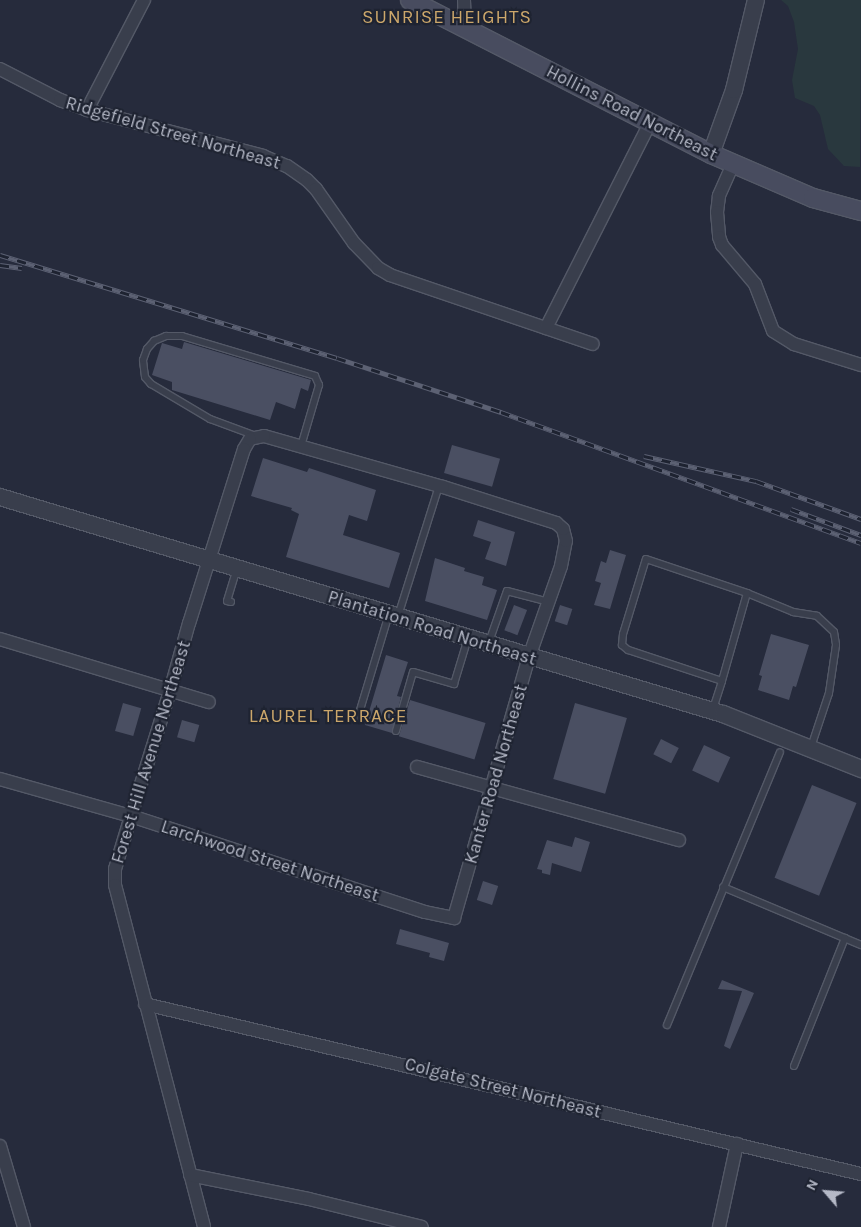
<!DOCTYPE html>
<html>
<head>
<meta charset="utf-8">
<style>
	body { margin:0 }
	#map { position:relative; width:861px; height:1227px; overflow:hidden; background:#262b3c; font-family:Karla,sans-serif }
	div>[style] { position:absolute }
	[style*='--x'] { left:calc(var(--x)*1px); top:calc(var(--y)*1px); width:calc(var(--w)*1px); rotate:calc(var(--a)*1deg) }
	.green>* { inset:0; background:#29383e }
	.building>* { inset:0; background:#4a4f62; transform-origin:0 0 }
	.roads { filter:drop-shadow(1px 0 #545967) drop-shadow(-1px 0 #545967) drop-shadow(0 1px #545967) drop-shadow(0 -1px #545967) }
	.service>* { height:6px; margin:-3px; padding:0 3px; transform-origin:3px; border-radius:3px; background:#393e4c }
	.minor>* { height:12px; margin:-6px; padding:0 6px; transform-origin:6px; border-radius:6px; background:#393e4c }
	.tertiary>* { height:16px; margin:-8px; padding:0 8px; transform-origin:8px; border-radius:8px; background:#393e4c }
	.secondary>* { height:18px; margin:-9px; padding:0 9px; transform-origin:9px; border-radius:9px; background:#484c5f }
	.rail>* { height:5px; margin-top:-2.5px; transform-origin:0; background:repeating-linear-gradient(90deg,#1e2331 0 9px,#5c6173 0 18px); box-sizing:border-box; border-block:1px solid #5c6173 }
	span { translate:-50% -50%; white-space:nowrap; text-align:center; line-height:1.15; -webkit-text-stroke:4.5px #1e2331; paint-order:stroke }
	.street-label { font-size:18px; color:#b5b9c7 }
	.neighbourhood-label { font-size:19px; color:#cca76b; letter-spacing:1px }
	.north { position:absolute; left:801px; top:1167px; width:50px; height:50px; -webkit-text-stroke:4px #1e2331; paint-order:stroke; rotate:297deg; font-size:14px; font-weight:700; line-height:20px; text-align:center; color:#b5b9c7 }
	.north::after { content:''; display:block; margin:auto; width:18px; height:22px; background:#b5b9c7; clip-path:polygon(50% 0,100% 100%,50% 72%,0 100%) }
</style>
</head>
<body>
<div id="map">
	<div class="green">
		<div style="clip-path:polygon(781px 0,861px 0,860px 167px,844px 166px,828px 149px,820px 115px,814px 106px,795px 98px,792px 80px,798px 49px,794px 22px,788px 6px)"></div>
	</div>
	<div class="building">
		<div style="clip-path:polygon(184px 342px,311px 380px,308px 391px,301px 388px,295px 409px,276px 402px,270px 420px,172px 390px,172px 382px,152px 375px,162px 343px,182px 349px)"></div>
		<div style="left:452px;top:445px;width:50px;height:29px;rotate:16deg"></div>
		<div style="clip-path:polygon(263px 458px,307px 472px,309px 468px,376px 490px,367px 521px,349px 515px,343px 535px,400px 553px,389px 588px,286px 557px,299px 514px,291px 510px,292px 508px,251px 496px)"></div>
		<div style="clip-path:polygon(478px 520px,515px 532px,506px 566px,485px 559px,491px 542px,473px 536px)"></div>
		<div style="clip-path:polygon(610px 550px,626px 555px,610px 609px,594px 605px,601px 583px,595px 581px,601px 561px,606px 563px)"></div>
		<div style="clip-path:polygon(435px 558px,465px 568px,464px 571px,484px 577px,482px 585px,497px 590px,487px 620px,425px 601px)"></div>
		<div style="left:514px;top:605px;width:14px;height:27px;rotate:21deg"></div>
		<div style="left:560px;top:605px;width:13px;height:17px;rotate:18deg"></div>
		<div style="clip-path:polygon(771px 634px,809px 645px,796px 687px,793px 686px,789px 700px,758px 690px,762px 676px,759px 675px)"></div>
		<div style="clip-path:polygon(386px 655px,408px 662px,397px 696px,401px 697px,392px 733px,365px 725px)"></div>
		<div style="left:410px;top:700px;width:79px;height:38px;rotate:17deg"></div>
		<div style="left:123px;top:703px;width:19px;height:29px;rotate:16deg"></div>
		<div style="left:575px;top:703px;width:54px;height:79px;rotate:16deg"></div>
		<div style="left:182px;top:720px;width:18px;height:18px;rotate:16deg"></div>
		<div style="left:661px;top:739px;width:20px;height:17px;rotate:27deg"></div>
		<div style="left:704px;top:745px;width:29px;height:28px;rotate:25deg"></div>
		<div style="left:812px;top:785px;width:48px;height:100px;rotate:22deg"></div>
		<div style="clip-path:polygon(575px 837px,590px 842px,581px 872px,552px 863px,550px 875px,542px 873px,542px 870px,537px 869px,547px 840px,572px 847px)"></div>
		<div style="left:483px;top:881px;width:16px;height:20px;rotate:18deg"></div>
		<div style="clip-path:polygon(400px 929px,449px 943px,444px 961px,429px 957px,430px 953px,396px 944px)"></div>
		<div style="clip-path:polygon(722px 980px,754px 993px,730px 1049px,724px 1046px,742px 991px,718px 989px)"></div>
	</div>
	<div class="roads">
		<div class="service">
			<div style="--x:256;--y:436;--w:49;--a:-159.7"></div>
			<div style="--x:210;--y:419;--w:69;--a:-149.3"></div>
			<div style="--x:151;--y:384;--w:9;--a:-131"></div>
			<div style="--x:145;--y:377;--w:17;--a:-97"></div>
			<div style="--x:143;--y:360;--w:12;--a:-70"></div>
			<div style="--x:147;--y:349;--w:11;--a:-49"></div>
			<div style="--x:154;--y:341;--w:13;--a:-23"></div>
			<div style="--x:166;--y:336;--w:16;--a:0"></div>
			<div style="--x:182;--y:336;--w:139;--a:16.7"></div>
			<div style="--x:315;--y:376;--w:10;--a:66"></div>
			<div style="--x:319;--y:385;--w:64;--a:106.4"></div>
			<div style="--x:747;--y:593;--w:50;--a:22.4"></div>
			<div style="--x:793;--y:612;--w:24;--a:9"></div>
			<div style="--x:817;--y:616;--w:23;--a:43"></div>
			<div style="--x:834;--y:632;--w:13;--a:81"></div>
			<div style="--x:836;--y:645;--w:49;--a:98.3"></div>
			<div style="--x:829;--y:693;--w:57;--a:108.4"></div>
			<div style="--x:231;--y:602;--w:4;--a:-166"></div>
			<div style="--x:227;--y:601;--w:34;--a:-73"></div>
			<div style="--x:398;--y:616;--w:136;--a:-72.5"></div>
			<div style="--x:489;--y:642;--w:54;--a:-70.6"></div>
			<div style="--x:507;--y:591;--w:43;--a:14.7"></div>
			<div style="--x:713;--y:709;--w:29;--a:-72"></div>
			<div style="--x:722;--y:681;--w:99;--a:-161.7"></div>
			<div style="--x:628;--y:650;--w:8;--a:-140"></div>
			<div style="--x:622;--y:645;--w:11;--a:-85"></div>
			<div style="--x:623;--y:634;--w:78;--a:-73"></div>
			<div style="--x:646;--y:559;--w:107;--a:18.6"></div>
			<div style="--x:747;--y:593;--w:91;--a:105.9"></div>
			<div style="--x:357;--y:720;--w:111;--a:-73.2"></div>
			<div style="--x:396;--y:731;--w:61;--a:-73.9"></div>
			<div style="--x:413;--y:672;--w:43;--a:16.3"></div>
			<div style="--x:454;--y:684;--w:48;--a:-73.1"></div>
			<div style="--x:723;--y:887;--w:150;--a:22.8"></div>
			<div style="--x:667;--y:1025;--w:295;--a:-67.5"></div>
			<div style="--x:794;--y:1066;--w:138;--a:-68.3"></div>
		</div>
		<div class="minor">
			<div style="--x:464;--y:0;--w:29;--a:88"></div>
			<div style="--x:0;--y:69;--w:68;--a:27.3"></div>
			<div style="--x:60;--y:100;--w:29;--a:20"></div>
			<div style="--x:87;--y:110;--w:182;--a:14.6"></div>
			<div style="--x:263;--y:156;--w:26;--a:23"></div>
			<div style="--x:287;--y:166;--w:24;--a:35"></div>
			<div style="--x:307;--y:180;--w:13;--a:45"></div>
			<div style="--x:316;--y:189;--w:66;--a:54.9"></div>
			<div style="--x:354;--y:243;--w:35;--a:46"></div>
			<div style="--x:378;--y:268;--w:14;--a:30"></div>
			<div style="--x:390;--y:275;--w:214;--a:18.8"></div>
			<div style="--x:87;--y:110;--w:124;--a:-62.6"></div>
			<div style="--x:733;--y:164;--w:35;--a:114"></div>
			<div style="--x:719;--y:196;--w:16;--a:97"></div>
			<div style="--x:717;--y:212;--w:25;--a:85"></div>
			<div style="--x:719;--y:237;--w:9;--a:69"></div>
			<div style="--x:722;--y:245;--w:51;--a:49.8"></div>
			<div style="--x:755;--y:284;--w:50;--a:69"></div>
			<div style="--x:773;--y:331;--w:25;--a:32"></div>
			<div style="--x:794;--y:344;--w:70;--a:17.4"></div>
			<div style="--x:546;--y:328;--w:230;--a:-63.1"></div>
			<div style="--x:0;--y:639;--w:218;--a:16.8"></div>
			<div style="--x:417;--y:767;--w:272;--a:15.6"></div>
			<div style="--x:0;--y:779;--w:136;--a:15.8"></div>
			<div style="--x:131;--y:816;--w:309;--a:18.1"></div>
			<div style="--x:425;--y:912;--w:30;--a:12"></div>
			<div style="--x:454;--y:918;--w:272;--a:-74"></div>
			<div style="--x:529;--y:657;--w:96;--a:-70.6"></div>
			<div style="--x:561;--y:566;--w:25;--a:-79"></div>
			<div style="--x:566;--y:541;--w:12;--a:-104"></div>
			<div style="--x:563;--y:529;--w:9;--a:-139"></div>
			<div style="--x:556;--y:523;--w:119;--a:-162.3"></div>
			<div style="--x:443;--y:487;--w:186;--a:-164.1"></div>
			<div style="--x:264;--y:436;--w:14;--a:168"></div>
			<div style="--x:250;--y:439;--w:12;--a:121"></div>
			<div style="--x:244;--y:449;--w:182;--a:107.5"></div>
			<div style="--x:189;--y:623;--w:71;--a:105.6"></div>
			<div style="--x:170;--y:691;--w:131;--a:107.3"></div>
			<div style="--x:131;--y:816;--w:55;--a:106.8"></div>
			<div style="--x:115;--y:869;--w:16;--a:90"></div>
			<div style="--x:115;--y:885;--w:353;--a:75.4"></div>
			<div style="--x:145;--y:1004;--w:736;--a:13.36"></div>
			<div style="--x:0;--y:1146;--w:84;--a:73.5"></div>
			<div style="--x:190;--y:1175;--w:121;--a:11.4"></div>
			<div style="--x:309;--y:1199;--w:116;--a:13.9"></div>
			<div style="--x:719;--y:1227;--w:85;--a:-77.8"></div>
		</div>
		<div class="tertiary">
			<div style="--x:711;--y:154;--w:68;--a:-70.2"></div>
			<div style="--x:734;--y:90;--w:93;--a:-76.3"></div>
			<div style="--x:0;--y:497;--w:755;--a:16.71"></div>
			<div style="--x:723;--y:714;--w:149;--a:21.7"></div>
		</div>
		<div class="secondary">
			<div style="--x:410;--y:0;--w:338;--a:27.1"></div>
			<div style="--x:711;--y:154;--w:111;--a:23.3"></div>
			<div style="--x:813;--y:198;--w:50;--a:15.2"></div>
		</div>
	</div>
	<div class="rail">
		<div style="--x:0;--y:255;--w:352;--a:17"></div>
		<div style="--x:337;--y:358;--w:173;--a:18.2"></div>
		<div style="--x:501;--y:412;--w:383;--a:20"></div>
		<div style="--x:0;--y:265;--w:22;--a:8"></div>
		<div style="--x:644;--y:456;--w:115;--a:12.6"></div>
		<div style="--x:756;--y:481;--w:112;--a:19.9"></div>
		<div style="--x:791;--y:509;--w:75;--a:20.4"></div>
	</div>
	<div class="street-label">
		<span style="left:632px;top:113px;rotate:27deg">Hollins Road Northeast</span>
		<span style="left:173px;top:133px;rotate:16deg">Ridgefield Street Northeast</span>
		<span style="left:432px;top:628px;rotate:17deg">Plantation Road Northeast</span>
		<span style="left:151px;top:752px;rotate:-73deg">Forest Hill Avenue Northeast</span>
		<span style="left:496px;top:774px;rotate:-74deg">Kanter Road Northeast</span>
		<span style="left:270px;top:861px;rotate:18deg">Larchwood Street Northeast</span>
		<span style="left:503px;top:1088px;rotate:14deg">Colgate Street Northeast</span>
	</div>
	<div class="neighbourhood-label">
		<span style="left:447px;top:18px">SUNRISE HEIGHTS</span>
		<span style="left:328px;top:717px">LAUREL TERRACE</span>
	</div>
	<div class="north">N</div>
</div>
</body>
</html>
